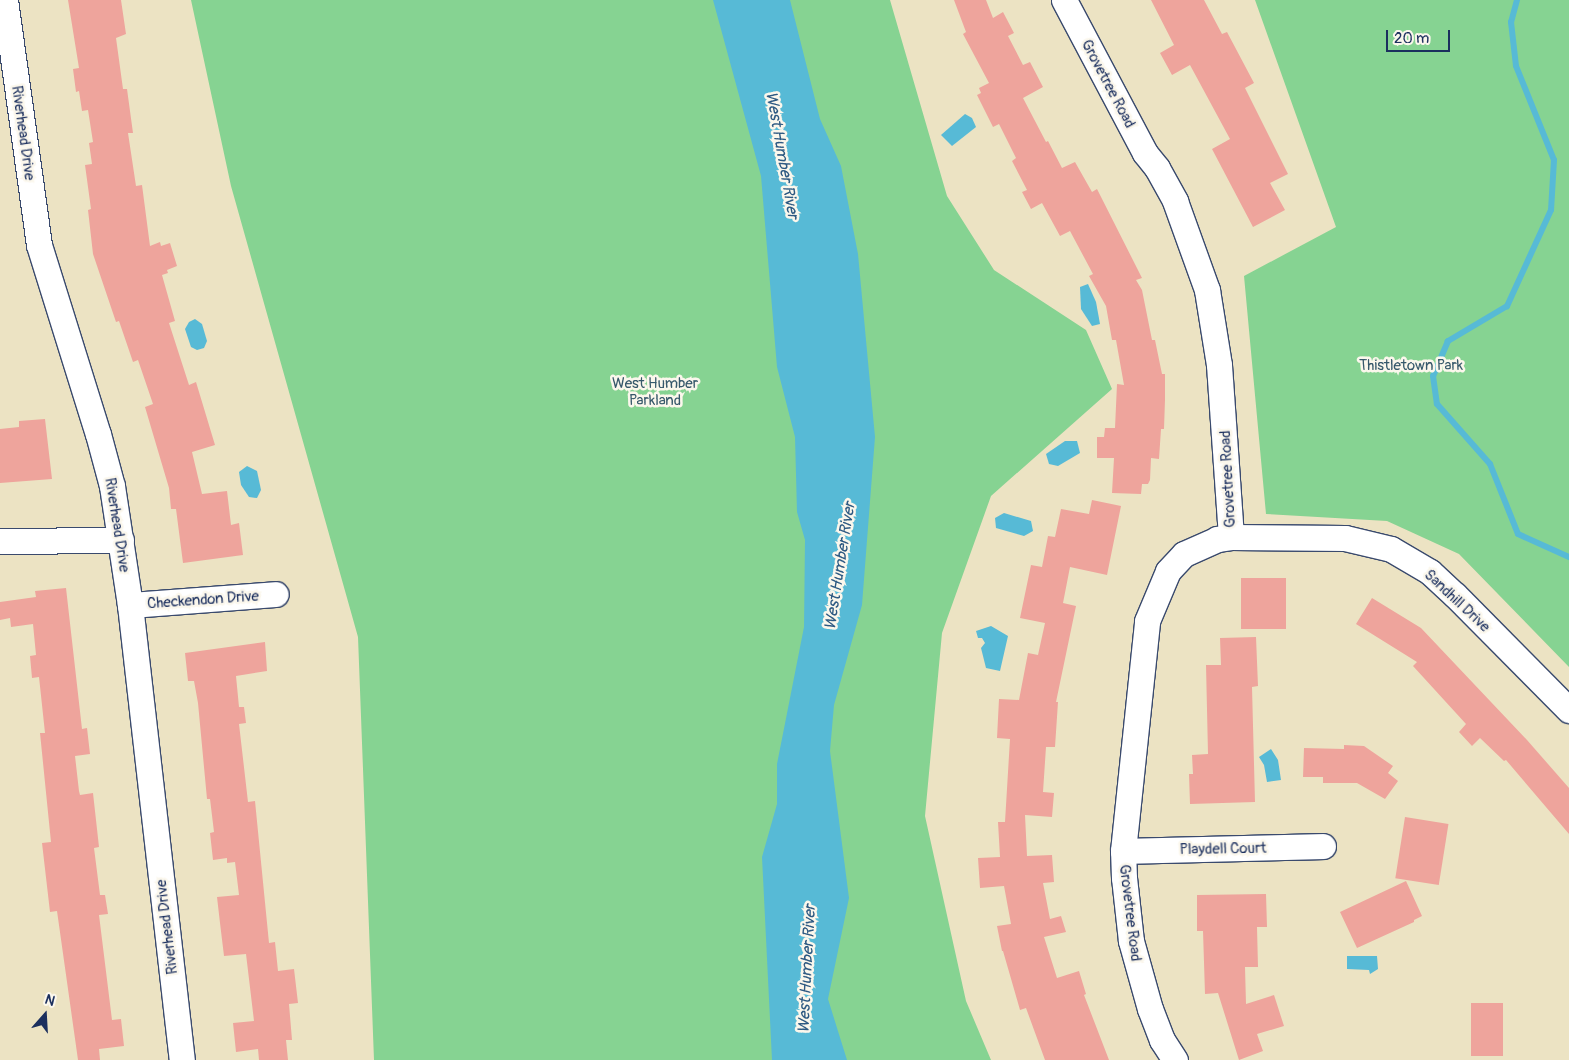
<!DOCTYPE html>
<html>
<head>
<meta charset="utf-8">
<style>
	body { margin:0 }
	#map { position:relative; width:1569px; height:1060px; overflow:hidden; background:#ece3c3; font-family:Pangolin,sans-serif }
	div>[style] { position:absolute }
	[style*='--x'] { left:calc(var(--x)*1px); top:calc(var(--y)*1px); width:calc(var(--w)*1px); rotate:calc(var(--a)*1deg) }
	.green>* { inset:0; background:#86d392 }
	.water>* { inset:0; background:#57bad6 }
	.stream>* { height:6px; margin:-3px; padding:0 3px; transform-origin:3px; border-radius:3px; background:#57bad6 }
	.building>* { inset:0; background:#eea49c; transform-origin:0 0 }
	.roads { filter:drop-shadow(1px 0 #3a4a6d) drop-shadow(-1px 0 #3a4a6d) drop-shadow(0 1px #3a4a6d) drop-shadow(0 -1px #3a4a6d) }
	.minor>* { height:25px; margin:-12.5px; padding:0 12.5px; transform-origin:12.5px; border-radius:12.5px; background:#fff }
	span { translate:-50% -50%; white-space:nowrap; text-align:center; line-height:1.15; -webkit-text-stroke:5px #fbf7ec; paint-order:stroke }
	.street-label { font-size:15px; color:#1b2f5e }
	.park-label { font-size:15px; color:#36586b }
	.water-label { font-size:16px; color:#2d5982; font-style:italic }
	.north { position:absolute; left:20px; top:990px; width:50px; height:50px; -webkit-text-stroke:4px #fbf7ec; paint-order:stroke; rotate:19deg; font-size:14px; font-weight:700; line-height:20px; text-align:center; color:#1b2f5e }
	.north::after { content:''; display:block; margin:auto; width:18px; height:22px; background:#1b2f5e; clip-path:polygon(50% 0,100% 100%,50% 72%,0 100%) }
	.scale { position:absolute; left:1386px; top:30px; width:64px; height:22px; box-sizing:border-box; border:2px solid #1b2f5e; border-top:0; padding-left:6px; font-size:15px; line-height:18px; white-space:nowrap; color:#1b2f5e; -webkit-text-stroke:4px #fbf7ec; paint-order:stroke }
</style>
</head>
<body>
<div id="map">
	<div class="green">
		<div style="clip-path:polygon(191px 0,890px 0,947px 196px,994px 270px,1086px 330px,1112px 389px,991px 496px,942px 633px,925px 816px,966px 1001px,991px 1060px,374px 1060px,358px 637px,231px 186px)"></div>
		<div style="clip-path:polygon(1255px 0,1569px 0,1569px 667px,1459px 554px,1387px 521px,1266px 514px,1244px 276px,1336px 227px)"></div>
	</div>
	<div class="water">
		<div style="clip-path:polygon(713px 0,790px 0,820px 119px,841px 166px,858px 254px,875px 437px,862px 605px,834px 705px,830px 751px,849px 898px,828px 999px,847px 1060px,772px 1060px,762px 857px,777px 804px,777px 764px,804px 627px,805px 540px,797px 512px,795px 437px,777px 367px,761px 176px)"></div>
		<div style="clip-path:polygon(965px 114px,972px 118px,976px 127px,952px 146px,941px 135px)"></div>
		<div style="clip-path:polygon(1088px 284px,1096px 302px,1100px 324px,1092px 326px,1081px 309px,1080px 287px)"></div>
		<div style="clip-path:polygon(195px 319px,202px 324px,207px 341px,204px 348px,197px 350px,191px 347px,185px 329px,189px 322px)"></div>
		<div style="clip-path:polygon(1065px 441px,1077px 441px,1080px 453px,1058px 466px,1049px 464px,1046px 454px)"></div>
		<div style="clip-path:polygon(247px 466px,257px 471px,261px 490px,257px 498px,249px 497px,241px 485px,239px 472px)"></div>
		<div style="clip-path:polygon(1004px 513px,1031px 521px,1033px 531px,1024px 536px,996px 528px,995px 518px)"></div>
		<div style="clip-path:polygon(991px 626px,1008px 636px,1000px 671px,986px 668px,981px 648px,985px 643px,982px 638px,978px 638px,976px 631px)"></div>
		<div style="clip-path:polygon(1271px 749px,1278px 760px,1281px 780px,1267px 782px,1264px 765px,1259px 757px)"></div>
		<div style="clip-path:polygon(1347px 956px,1377px 956px,1378px 969px,1370px 974px,1369px 970px,1347px 969px)"></div>
	</div>
	<div class="stream">
		<div style="--x:1517;--y:0;--w:23;--a:105"></div>
		<div style="--x:1511;--y:22;--w:44;--a:83.5"></div>
		<div style="--x:1516;--y:66;--w:101;--a:68"></div>
		<div style="--x:1554;--y:160;--w:50;--a:93.4"></div>
		<div style="--x:1551;--y:210;--w:106;--a:114.6"></div>
		<div style="--x:1507;--y:306;--w:69;--a:149.3"></div>
		<div style="--x:1448;--y:341;--w:38;--a:113"></div>
		<div style="--x:1433;--y:376;--w:28;--a:82"></div>
		<div style="--x:1437;--y:404;--w:80;--a:48.5"></div>
		<div style="--x:1490;--y:464;--w:75;--a:68.2"></div>
		<div style="--x:1518;--y:534;--w:56;--a:24.3"></div>
	</div>
	<div class="building">
		<div style="clip-path:polygon(68px 0,121px 0,126px 34px,116px 38px,123px 89px,127px 89px,133px 133px,128px 133px,136px 186px,142px 185px,150px 246px,160px 242px,161px 246px,170px 243px,177px 266px,167px 270px,168px 273px,162px 275px,175px 321px,169px 323px,189px 385px,196px 382px,215px 445px,192px 452px,202px 494px,227px 491px,231px 525px,239px 523px,243px 555px,183px 563px,176px 509px,171px 509px,169px 488px,145px 407px,153px 404px,138px 360px,133px 362px,119px 321px,116px 322px,93px 254px,88px 210px,91px 209px,85px 165px,92px 164px,89px 143px,93px 142px,88px 110px,82px 111px,79px 91px,76px 92px,73px 69px,79px 68px)"></div>
		<div style="clip-path:polygon(954px 0,986px 0,993px 18px,1003px 12px,1014px 33px,1008px 36px,1023px 65px,1030px 62px,1043px 87px,1023px 98px,1046px 142px,1048px 141px,1062px 168px,1075px 162px,1092px 192px,1097px 189px,1142px 278px,1136px 280px,1142px 290px,1152px 340px,1155px 340px,1162px 374px,1165px 374px,1165px 400px,1164px 429px,1161px 429px,1159px 459px,1151px 458px,1150px 480px,1148px 484px,1142px 484px,1141px 494px,1112px 493px,1114px 458px,1097px 458px,1097px 437px,1104px 437px,1105px 428px,1115px 428px,1117px 384px,1124px 385px,1116px 340px,1112px 340px,1106px 306px,1089px 276px,1093px 274px,1070px 231px,1060px 236px,1042px 203px,1031px 209px,1022px 192px,1027px 190px,1012px 161px,1016px 158px,999px 124px,993px 127px,977px 95px,981px 93px,979px 88px,989px 83px,963px 34px,966px 32px)"></div>
		<div style="clip-path:polygon(1151px 0,1204px 0,1222px 34px,1227px 32px,1254px 83px,1245px 88px,1288px 174px,1270px 183px,1285px 210px,1253px 227px,1212px 149px,1230px 139px,1190px 65px,1172px 75px,1160px 53px,1174px 45px)"></div>
		<div style="clip-path:polygon(45px 419px,52px 479px,0 483px,0 429px,19px 427px,19px 421px)"></div>
		<div style="clip-path:polygon(1092px 500px,1121px 506px,1107px 575px,1070px 567px,1063px 603px,1076px 606px,1056px 702px,1058px 702px,1055px 747px,1046px 747px,1043px 792px,1054px 793px,1052px 817px,1025px 815px,1027px 856px,1052px 855px,1054px 882px,1043px 883px,1050px 919px,1061px 916px,1066px 932px,1044px 937px,1057px 978px,1079px 971px,1086px 994px,1084px 995px,1109px 1060px,1045px 1060px,1026px 1008px,1020px 1010px,1003px 951px,1002px 951px,997px 926px,1011px 924px,1004px 886px,980px 888px,978px 858px,1000px 857px,998px 822px,1005px 822px,1010px 739px,997px 738px,999px 699px,1019px 700px,1028px 653px,1038px 655px,1045px 623px,1020px 618px,1031px 565px,1042px 567px,1048px 536px,1055px 537px,1061px 509px,1089px 514px)"></div>
		<div style="left:1241px;top:578px;width:45px;height:51px"></div>
		<div style="clip-path:polygon(66px 588px,82px 729px,87px 728px,90px 754px,75px 756px,79px 791px,80px 795px,93px 793px,99px 847px,94px 848px,100px 895px,105px 895px,108px 914px,99px 915px,112px 1020px,121px 1019px,124px 1046px,99px 1049px,100px 1060px,78px 1060px,57px 911px,50px 912px,42px 843px,51px 842px,40px 733px,45px 733px,39px 677px,32px 678px,30px 656px,36px 655px,33px 624px,11px 627px,10px 618px,0 620px,0 602px,36px 597px,35px 591px)"></div>
		<div style="clip-path:polygon(1372px 598px,1421px 628px,1527px 740px,1569px 788px,1569px 834px,1506px 760px,1504px 761px,1480px 738px,1472px 746px,1459px 732px,1466px 724px,1413px 666px,1417px 662px,1356px 624px)"></div>
		<div style="clip-path:polygon(1256px 637px,1258px 686px,1252px 687px,1255px 802px,1190px 804px,1189px 774px,1193px 774px,1192px 755px,1208px 754px,1206px 665px,1221px 665px,1220px 638px)"></div>
		<div style="clip-path:polygon(265px 642px,267px 671px,236px 676px,239px 707px,244px 707px,246px 723px,239px 724px,248px 802px,255px 801px,269px 943px,275px 942px,278px 971px,294px 969px,298px 1003px,289px 1004px,292px 1040px,286px 1040px,288px 1060px,259px 1060px,258px 1049px,236px 1052px,233px 1023px,254px 1021px,246px 954px,224px 956px,220px 923px,217px 897px,239px 895px,235px 862px,227px 863px,227px 858px,213px 860px,210px 833px,214px 832px,210px 799px,207px 799px,198px 703px,194px 681px,188px 681px,185px 653px)"></div>
		<div style="clip-path:polygon(1344px 745px,1364px 746px,1393px 766px,1388px 773px,1398px 781px,1385px 799px,1357px 783px,1323px 783px,1323px 777px,1303px 777px,1304px 748px,1344px 749px)"></div>
		<div style="left:1405px;top:817px;width:44px;height:62px;rotate:9deg"></div>
		<div style="clip-path:polygon(1406px 881px,1422px 916px,1414px 920px,1414px 922px,1357px 948px,1340px 912px)"></div>
		<div style="clip-path:polygon(1266px 894px,1267px 927px,1257px 927px,1258px 967px,1245px 967px,1246px 1004px,1274px 995px,1284px 1026px,1257px 1034px,1263px 1051px,1239px 1060px,1218px 993px,1205px 994px,1203px 931px,1197px 931px,1197px 895px)"></div>
		<div style="left:1503px;top:1003px;width:53px;height:32px;rotate:90deg"></div>
	</div>
	<div class="roads">
		<div class="minor">
			<div style="--x:5;--y:0;--w:247;--a:82.1"></div>
			<div style="--x:39;--y:245;--w:198;--a:72.7"></div>
			<div style="--x:98;--y:434;--w:54;--a:74.9"></div>
			<div style="--x:112;--y:486;--w:120;--a:81.4"></div>
			<div style="--x:130;--y:605;--w:458;--a:83.5"></div>
			<div style="--x:1064;--y:0;--w:173;--a:62.1"></div>
			<div style="--x:1145;--y:153;--w:19;--a:51"></div>
			<div style="--x:1157;--y:168;--w:38;--a:61"></div>
			<div style="--x:1175;--y:201;--w:95;--a:70.2"></div>
			<div style="--x:1207;--y:290;--w:76;--a:80.9"></div>
			<div style="--x:1219;--y:365;--w:172;--a:86"></div>
			<div style="--x:0;--y:541;--w:121;--a:-0.5"></div>
			<div style="--x:130;--y:605;--w:146;--a:-4.3"></div>
			<div style="--x:1123;--y:851;--w:200;--a:-1.4"></div>
			<div style="--x:1175;--y:1060;--w:24;--a:-123"></div>
			<div style="--x:1162;--y:1040;--w:33;--a:-111"></div>
			<div style="--x:1150;--y:1009;--w:71;--a:-105.6"></div>
			<div style="--x:1131;--y:941;--w:63;--a:-96.3"></div>
			<div style="--x:1124;--y:878;--w:27;--a:-92"></div>
			<div style="--x:1123;--y:851;--w:231;--a:-84"></div>
			<div style="--x:1147;--y:621;--w:54;--a:-67.2"></div>
			<div style="--x:1168;--y:571;--w:23;--a:-47"></div>
			<div style="--x:1184;--y:554;--w:36;--a:-24"></div>
			<div style="--x:1217;--y:539;--w:14;--a:-8"></div>
			<div style="--x:1231;--y:537;--w:114;--a:0.5"></div>
			<div style="--x:1345;--y:538;--w:47;--a:13.4"></div>
			<div style="--x:1391;--y:549;--w:45;--a:30.5"></div>
			<div style="--x:1430;--y:572;--w:34;--a:43"></div>
			<div style="--x:1455;--y:595;--w:162;--a:45.3"></div>
		</div>
	</div>
	<div class="street-label">
		<span style="left:1108px;top:84px;rotate:62deg">Grovetree Road</span>
		<span style="left:23px;top:133px;rotate:82deg">Riverhead Drive</span>
		<span style="left:1228px;top:479px;rotate:-93deg">Grovetree Road</span>
		<span style="left:117px;top:525px;rotate:81deg">Riverhead Drive</span>
		<span style="left:203px;top:600px;rotate:-4deg">Checkendon Drive</span>
		<span style="left:1457px;top:601px;rotate:43deg">Sandhill Drive</span>
		<span style="left:1223px;top:849px;rotate:-1deg">Playdell Court</span>
		<span style="left:1130px;top:913px;rotate:83deg">Grovetree Road</span>
		<span style="left:167px;top:927px;rotate:-97deg">Riverhead Drive</span>
	</div>
	<div class="park-label">
		<span style="left:1411px;top:366px">Thistletown Park</span>
		<span style="left:655px;top:392px">West Humber<br>Parkland</span>
	</div>
	<div class="water-label">
		<span style="left:782px;top:155px;rotate:80deg">West Humber River</span>
		<span style="left:840px;top:566px;rotate:-81deg">West Humber River</span>
		<span style="left:807px;top:969px;rotate:-87deg">West Humber River</span>
	</div>
	<div class="north">N</div>
	<div class="scale">20 m</div>
</div>
</body>
</html>
